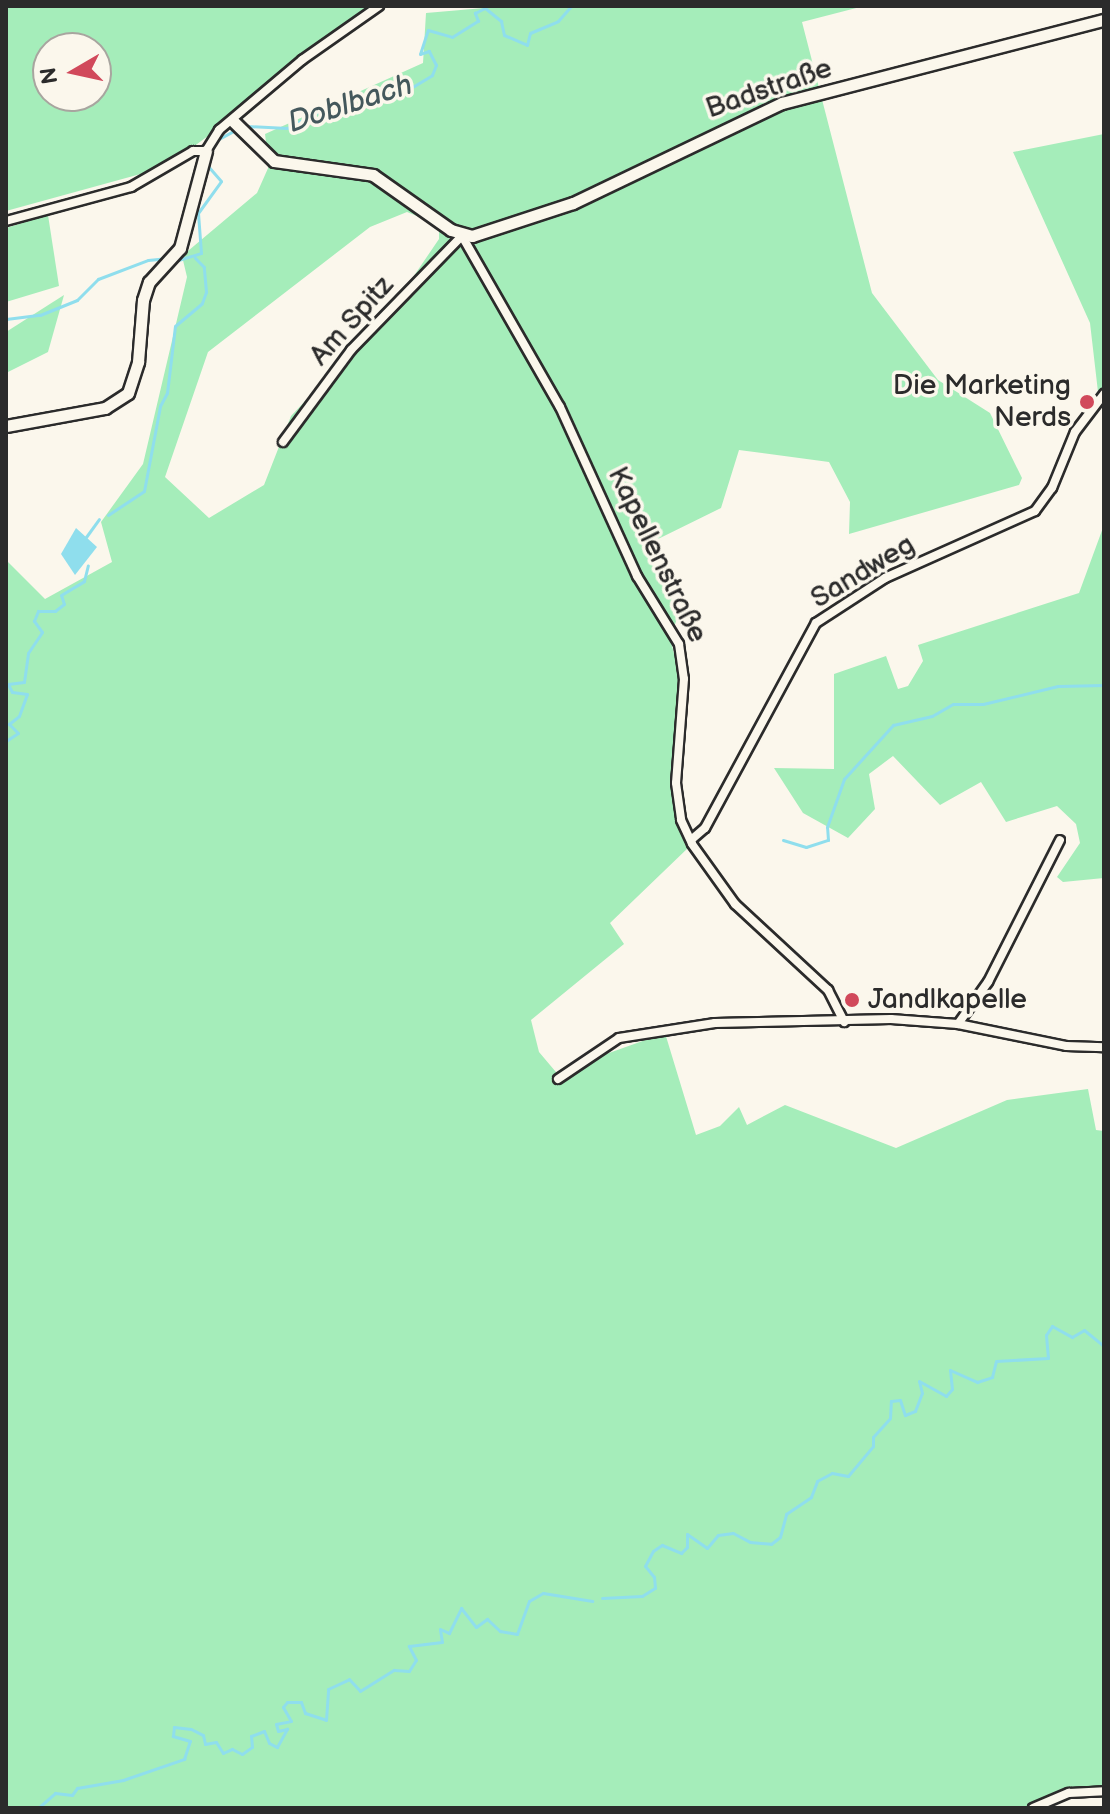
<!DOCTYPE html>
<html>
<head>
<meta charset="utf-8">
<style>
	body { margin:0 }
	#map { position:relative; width:1110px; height:1814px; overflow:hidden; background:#fbf7ec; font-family:"Balsamiq Sans",sans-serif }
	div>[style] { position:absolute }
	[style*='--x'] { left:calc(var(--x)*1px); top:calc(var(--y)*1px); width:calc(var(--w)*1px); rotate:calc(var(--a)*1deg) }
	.green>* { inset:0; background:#a5edba }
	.water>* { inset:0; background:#8fdeed }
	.stream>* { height:3px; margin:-1.5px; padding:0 1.5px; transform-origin:1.5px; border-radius:1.5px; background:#8fdeed }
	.roads { filter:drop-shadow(2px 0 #2b2b2b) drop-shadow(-2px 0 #2b2b2b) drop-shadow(0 2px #2b2b2b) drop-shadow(0 -2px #2b2b2b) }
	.street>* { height:8px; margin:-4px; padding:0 4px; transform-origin:4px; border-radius:4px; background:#fbf7ec }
	.secondary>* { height:11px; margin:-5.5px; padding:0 5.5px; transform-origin:5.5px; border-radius:5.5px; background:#fbf7ec }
	.dots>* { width:22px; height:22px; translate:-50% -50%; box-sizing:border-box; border:4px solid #fbf7ec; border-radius:50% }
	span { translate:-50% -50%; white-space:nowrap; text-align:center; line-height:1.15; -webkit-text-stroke:7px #fbf7ec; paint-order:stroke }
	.street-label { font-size:28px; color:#2b2b2b }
	.poi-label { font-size:28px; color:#2b2b2b }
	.right { translate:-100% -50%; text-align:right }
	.left { translate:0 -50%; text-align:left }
	.water-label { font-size:30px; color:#44585c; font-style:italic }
	.frame { position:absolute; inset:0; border:8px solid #2b2b2b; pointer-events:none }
	.north { position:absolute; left:32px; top:32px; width:80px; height:80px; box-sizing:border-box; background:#fbf7ec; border:2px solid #a8a59f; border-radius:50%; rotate:261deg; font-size:22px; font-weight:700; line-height:32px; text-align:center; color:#2b2b2b }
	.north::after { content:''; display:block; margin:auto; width:28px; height:36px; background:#d1495b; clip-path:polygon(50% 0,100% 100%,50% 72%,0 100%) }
</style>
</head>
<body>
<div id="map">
	<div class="green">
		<div style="clip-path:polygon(evenodd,6px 6px,384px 6px,166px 167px,6px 211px,6px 6px,48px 48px,96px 48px,96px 96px,48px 96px,48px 48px)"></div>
		<div style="clip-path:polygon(evenodd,507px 6px,864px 6px,802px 22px,872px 293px,938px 380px,990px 413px,1022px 478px,1019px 485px,849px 534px,850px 502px,829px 462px,739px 450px,721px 508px,658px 539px,655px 550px,678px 616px,670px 638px,680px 677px,671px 786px,689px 847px,610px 923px,624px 944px,531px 1020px,539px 1052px,561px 1078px,595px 1058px,665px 1033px,696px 1135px,720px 1126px,739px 1107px,747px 1125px,785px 1105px,896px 1148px,1007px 1100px,1088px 1089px,1096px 1130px,1104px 1131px,1104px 1791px,1078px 1791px,1033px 1808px,6px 1808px,6px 560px,45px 599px,112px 562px,101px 522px,143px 464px,187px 277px,182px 256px,257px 193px,269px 166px,265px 134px,423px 63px,426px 13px,507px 6px,407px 212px,439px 225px,439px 239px,390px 311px,291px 416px,264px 485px,209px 518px,165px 477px,208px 352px,370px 227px,407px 212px)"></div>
		<div style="clip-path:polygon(1104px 134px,1104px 400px,1098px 392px,1090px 323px,1013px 152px)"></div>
		<div style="clip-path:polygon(48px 215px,59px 286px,6px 302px,6px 228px)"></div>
		<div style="clip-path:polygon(64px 295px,48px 352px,6px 373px,6px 332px)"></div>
		<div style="clip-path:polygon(1104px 525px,1104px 878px,1063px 882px,1057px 877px,1080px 843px,1076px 824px,1057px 806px,1006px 822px,981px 782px,940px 805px,893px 756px,869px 774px,875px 809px,848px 838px,803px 813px,774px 768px,834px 769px,834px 674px,886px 656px,898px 689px,908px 686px,923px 661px,918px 645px,1079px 593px)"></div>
	</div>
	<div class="water">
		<div style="clip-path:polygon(76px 528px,97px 547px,75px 575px,61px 554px)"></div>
	</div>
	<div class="stream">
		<div style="--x:662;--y:6;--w:12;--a:0"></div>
		<div style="--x:247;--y:126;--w:40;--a:2.9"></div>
		<div style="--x:287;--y:128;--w:54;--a:-27.5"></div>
		<div style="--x:335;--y:103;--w:81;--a:-12.1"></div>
		<div style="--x:414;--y:86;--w:21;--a:-31"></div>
		<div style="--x:432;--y:75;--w:11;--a:-68"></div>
		<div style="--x:436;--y:65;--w:16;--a:-117"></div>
		<div style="--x:429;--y:51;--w:9;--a:162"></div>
		<div style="--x:420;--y:54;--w:25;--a:-72"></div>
		<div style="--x:428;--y:30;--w:25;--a:16"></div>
		<div style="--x:452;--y:37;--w:31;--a:-32"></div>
		<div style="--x:478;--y:21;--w:9;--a:-111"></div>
		<div style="--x:475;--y:13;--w:11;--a:-27"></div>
		<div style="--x:485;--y:8;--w:21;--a:39"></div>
		<div style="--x:501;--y:21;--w:14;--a:78"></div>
		<div style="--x:504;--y:35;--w:25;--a:23"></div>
		<div style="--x:527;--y:45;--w:12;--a:-76"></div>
		<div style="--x:530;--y:33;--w:30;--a:-23"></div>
		<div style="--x:558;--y:21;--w:20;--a:-49"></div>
		<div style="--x:217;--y:140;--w:21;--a:-29"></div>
		<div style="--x:175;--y:261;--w:27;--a:-17"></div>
		<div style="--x:201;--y:253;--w:40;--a:-94.3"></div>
		<div style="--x:198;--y:213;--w:39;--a:-54"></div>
		<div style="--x:221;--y:181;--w:21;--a:-131"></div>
		<div style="--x:6;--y:319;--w:34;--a:-7"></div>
		<div style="--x:40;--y:315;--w:40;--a:-22"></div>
		<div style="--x:77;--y:300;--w:30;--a:-45"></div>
		<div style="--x:98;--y:279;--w:53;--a:-20.8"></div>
		<div style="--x:148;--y:260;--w:20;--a:-6"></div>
		<div style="--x:108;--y:515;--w:43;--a:-33.7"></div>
		<div style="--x:144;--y:491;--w:86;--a:-79.3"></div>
		<div style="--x:160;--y:406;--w:15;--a:-62"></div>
		<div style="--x:167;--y:393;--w:67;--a:-83.2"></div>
		<div style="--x:175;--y:326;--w:35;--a:-40"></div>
		<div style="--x:202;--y:303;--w:12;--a:-70"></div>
		<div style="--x:206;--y:292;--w:25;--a:-95"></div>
		<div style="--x:204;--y:267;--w:13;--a:-135"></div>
		<div style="--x:86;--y:537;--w:22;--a:-54"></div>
		<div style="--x:6;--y:741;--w:14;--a:-34"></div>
		<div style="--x:18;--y:733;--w:13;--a:-135"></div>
		<div style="--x:9;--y:724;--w:13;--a:-39"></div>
		<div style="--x:19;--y:716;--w:23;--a:-70"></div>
		<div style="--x:27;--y:694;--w:15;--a:-172"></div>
		<div style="--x:12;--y:692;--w:9;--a:-117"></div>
		<div style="--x:8;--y:684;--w:16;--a:-7"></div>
		<div style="--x:24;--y:682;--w:29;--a:-82"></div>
		<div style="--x:28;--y:653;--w:25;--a:-56"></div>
		<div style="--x:42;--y:632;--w:14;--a:-126"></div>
		<div style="--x:34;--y:621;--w:11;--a:-68"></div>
		<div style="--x:38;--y:611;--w:17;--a:0"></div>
		<div style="--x:55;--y:611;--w:11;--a:-38"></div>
		<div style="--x:64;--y:604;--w:9;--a:-108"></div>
		<div style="--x:61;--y:595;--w:27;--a:-31"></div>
		<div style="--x:84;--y:581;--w:16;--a:-76"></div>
		<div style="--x:783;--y:840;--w:24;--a:17"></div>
		<div style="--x:806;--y:847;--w:23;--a:-18"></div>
		<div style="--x:828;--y:840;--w:13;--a:-94"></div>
		<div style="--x:827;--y:827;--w:51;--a:-70.5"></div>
		<div style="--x:844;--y:779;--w:73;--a:-47.8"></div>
		<div style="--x:893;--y:725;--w:40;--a:-13"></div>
		<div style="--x:932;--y:716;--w:24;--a:-30"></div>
		<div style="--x:953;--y:704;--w:30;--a:0"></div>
		<div style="--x:983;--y:704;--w:77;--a:-13.5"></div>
		<div style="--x:1058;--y:686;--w:46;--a:-1.2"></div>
		<div style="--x:602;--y:1598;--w:40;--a:-2.9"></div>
		<div style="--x:642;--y:1596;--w:15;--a:-32"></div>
		<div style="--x:655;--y:1588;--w:11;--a:-95"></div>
		<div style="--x:654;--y:1577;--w:14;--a:-129"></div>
		<div style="--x:645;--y:1566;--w:17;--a:-62"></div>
		<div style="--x:653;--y:1551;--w:11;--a:-34"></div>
		<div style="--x:662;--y:1545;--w:21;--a:23"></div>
		<div style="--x:681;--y:1553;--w:8;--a:-45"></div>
		<div style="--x:687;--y:1547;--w:13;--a:-90"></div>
		<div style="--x:687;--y:1534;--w:24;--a:35"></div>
		<div style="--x:707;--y:1548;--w:17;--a:-50"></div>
		<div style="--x:718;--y:1535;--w:15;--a:-8"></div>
		<div style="--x:733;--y:1533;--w:19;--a:28"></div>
		<div style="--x:750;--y:1542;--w:21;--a:5"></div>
		<div style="--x:771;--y:1544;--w:11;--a:-38"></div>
		<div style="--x:780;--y:1537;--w:24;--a:-75"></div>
		<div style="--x:786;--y:1514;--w:30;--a:-34"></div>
		<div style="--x:811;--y:1497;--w:17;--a:-69"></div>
		<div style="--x:817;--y:1481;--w:17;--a:-28"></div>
		<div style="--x:832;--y:1473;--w:16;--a:11"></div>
		<div style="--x:848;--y:1476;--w:39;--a:-50"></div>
		<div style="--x:873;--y:1446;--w:9;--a:-90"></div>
		<div style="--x:873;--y:1437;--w:25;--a:-48"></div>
		<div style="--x:890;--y:1418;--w:17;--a:-87"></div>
		<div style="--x:891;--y:1401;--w:9;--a:-6"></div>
		<div style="--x:900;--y:1400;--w:16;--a:72"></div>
		<div style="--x:905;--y:1415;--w:11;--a:-22"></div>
		<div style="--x:915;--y:1411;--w:19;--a:-69"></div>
		<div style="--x:922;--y:1393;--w:12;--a:-104"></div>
		<div style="--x:919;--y:1381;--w:31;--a:29"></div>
		<div style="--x:946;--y:1396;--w:9;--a:-49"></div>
		<div style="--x:952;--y:1389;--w:19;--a:-96"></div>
		<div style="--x:950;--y:1370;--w:30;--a:24"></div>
		<div style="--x:977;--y:1382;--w:16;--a:-18"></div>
		<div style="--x:992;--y:1377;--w:16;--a:-76"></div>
		<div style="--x:996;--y:1361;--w:52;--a:-3.3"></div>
		<div style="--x:1048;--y:1358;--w:23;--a:-95"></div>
		<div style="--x:1046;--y:1335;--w:11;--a:-56"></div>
		<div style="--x:1052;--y:1326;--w:23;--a:29"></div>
		<div style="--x:1072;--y:1337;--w:14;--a:-30"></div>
		<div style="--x:1084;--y:1330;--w:26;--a:39"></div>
		<div style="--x:38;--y:1808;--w:23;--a:-41"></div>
		<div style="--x:55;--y:1793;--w:17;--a:7"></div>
		<div style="--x:72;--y:1795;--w:9;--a:-54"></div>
		<div style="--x:77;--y:1788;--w:47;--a:-9.9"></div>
		<div style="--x:123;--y:1780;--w:65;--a:-19"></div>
		<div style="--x:184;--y:1759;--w:19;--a:-72"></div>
		<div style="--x:190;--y:1741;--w:18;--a:-164"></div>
		<div style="--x:173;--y:1736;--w:9;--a:-84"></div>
		<div style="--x:174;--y:1727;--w:17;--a:7"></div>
		<div style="--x:191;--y:1729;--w:13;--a:27"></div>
		<div style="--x:203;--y:1735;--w:9;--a:77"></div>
		<div style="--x:205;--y:1744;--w:11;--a:-10"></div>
		<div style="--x:216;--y:1742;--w:13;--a:58"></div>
		<div style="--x:223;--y:1753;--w:10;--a:-24"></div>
		<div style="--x:232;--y:1749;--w:11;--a:27"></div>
		<div style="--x:242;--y:1754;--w:12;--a:-35"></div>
		<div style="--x:252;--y:1747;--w:11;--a:-95"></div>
		<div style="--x:251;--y:1736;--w:14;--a:-21"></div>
		<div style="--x:264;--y:1731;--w:13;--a:67"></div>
		<div style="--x:269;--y:1743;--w:9;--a:27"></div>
		<div style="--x:277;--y:1747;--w:21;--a:-61"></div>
		<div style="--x:287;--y:1729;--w:9;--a:167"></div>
		<div style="--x:278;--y:1731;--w:7;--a:-106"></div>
		<div style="--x:276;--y:1724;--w:15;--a:-11"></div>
		<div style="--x:291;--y:1721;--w:16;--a:-120"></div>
		<div style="--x:283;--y:1707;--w:6;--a:-51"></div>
		<div style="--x:287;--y:1702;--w:14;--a:0"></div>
		<div style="--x:301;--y:1702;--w:12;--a:70"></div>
		<div style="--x:305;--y:1713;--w:22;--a:18"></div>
		<div style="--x:326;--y:1720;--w:31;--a:-86"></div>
		<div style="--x:328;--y:1689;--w:23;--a:-25"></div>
		<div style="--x:349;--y:1679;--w:16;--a:47"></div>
		<div style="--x:360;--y:1691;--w:40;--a:-32"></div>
		<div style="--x:394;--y:1670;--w:15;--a:4"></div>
		<div style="--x:409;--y:1671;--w:13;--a:-58"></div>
		<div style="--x:416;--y:1660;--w:16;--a:-117"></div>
		<div style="--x:409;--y:1646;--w:33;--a:-7"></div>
		<div style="--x:442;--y:1642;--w:13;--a:-99"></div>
		<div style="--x:440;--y:1629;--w:10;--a:24"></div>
		<div style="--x:449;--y:1633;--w:28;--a:-64"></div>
		<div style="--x:461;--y:1608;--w:24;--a:52"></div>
		<div style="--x:476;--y:1627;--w:14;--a:-36"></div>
		<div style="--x:487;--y:1619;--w:18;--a:43"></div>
		<div style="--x:500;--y:1631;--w:17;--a:10"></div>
		<div style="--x:517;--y:1634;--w:35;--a:-70"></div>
		<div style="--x:529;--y:1601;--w:16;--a:-30"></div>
		<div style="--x:543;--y:1593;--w:50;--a:9.3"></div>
	</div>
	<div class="roads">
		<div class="street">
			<div style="--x:6;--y:221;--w:130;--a:-15.2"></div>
			<div style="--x:131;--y:187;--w:72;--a:-30.1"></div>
			<div style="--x:193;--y:151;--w:13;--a:0"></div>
			<div style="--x:206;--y:151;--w:25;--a:-58"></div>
			<div style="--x:219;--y:130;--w:109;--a:-40.1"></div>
			<div style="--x:302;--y:60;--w:94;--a:-35"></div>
			<div style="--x:283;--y:442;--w:114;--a:-53.5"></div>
			<div style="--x:351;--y:350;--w:159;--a:-45.8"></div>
			<div style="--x:462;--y:236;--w:197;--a:60.2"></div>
			<div style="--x:560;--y:407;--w:186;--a:65.5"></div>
			<div style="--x:637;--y:576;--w:80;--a:58.3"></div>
			<div style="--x:679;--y:644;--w:35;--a:82"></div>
			<div style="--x:684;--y:679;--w:104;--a:94.4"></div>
			<div style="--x:676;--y:783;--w:37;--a:82"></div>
			<div style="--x:681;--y:820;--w:26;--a:65"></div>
			<div style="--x:692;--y:844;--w:74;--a:54.4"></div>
			<div style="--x:735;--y:904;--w:127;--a:42.8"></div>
			<div style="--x:828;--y:990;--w:36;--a:63"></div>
			<div style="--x:691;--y:840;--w:18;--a:-41"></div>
			<div style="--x:705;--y:828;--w:233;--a:-61.6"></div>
			<div style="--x:816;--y:623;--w:82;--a:-33.1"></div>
			<div style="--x:885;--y:578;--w:164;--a:-24.1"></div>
			<div style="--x:1035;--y:511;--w:29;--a:-54"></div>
			<div style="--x:1052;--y:488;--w:61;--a:-67.7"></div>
			<div style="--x:1075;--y:432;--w:48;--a:-52.7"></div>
			<div style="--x:958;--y:1024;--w:52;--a:-54.5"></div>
			<div style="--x:988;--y:982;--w:159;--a:-63.1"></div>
			<div style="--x:558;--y:1079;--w:73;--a:-33.9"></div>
			<div style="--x:619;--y:1038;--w:97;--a:-8.9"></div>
			<div style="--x:715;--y:1023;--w:176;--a:-1.3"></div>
			<div style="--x:891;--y:1019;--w:67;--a:4.3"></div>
			<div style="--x:958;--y:1024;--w:110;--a:11.5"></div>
			<div style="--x:1066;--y:1046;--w:38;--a:2"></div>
			<div style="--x:1033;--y:1808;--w:39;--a:-23"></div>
			<div style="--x:1069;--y:1793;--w:35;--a:-3"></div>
		</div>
		<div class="secondary">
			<div style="--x:234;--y:122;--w:56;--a:44.3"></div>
			<div style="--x:274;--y:161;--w:100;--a:8"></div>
			<div style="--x:373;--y:175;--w:95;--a:35.2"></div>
			<div style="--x:451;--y:230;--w:22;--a:16"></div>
			<div style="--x:472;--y:236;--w:106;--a:-18.1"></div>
			<div style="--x:573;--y:203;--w:232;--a:-25.6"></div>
			<div style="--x:782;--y:103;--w:333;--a:-14.5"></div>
			<div style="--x:6;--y:426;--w:101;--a:-10.3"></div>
			<div style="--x:105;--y:408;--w:27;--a:-33"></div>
			<div style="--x:128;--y:393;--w:33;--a:-72"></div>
			<div style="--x:138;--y:362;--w:62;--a:-85.4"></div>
			<div style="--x:143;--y:300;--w:19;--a:-72"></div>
			<div style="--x:149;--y:282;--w:46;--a:-47.6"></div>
			<div style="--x:180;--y:248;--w:100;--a:-75"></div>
		</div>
	</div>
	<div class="dots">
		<div style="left:1087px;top:402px;background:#d1495b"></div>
		<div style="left:852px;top:1000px;background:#d1495b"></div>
	</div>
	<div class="street-label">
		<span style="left:769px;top:89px;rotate:-19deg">Badstraße</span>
		<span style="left:352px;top:321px;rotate:-48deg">Am Spitz</span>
		<span style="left:657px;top:555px;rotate:64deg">Kapellenstraße</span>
		<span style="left:863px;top:572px;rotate:-31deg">Sandweg</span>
	</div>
	<div class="poi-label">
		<span class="right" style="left:1071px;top:402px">Die Marketing<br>Nerds</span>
		<span class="left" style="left:868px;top:1000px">Jandlkapelle</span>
	</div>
	<div class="water-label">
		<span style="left:350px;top:104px;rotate:-18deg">Doblbach</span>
	</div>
	<div class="frame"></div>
	<div class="north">N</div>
</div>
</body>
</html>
